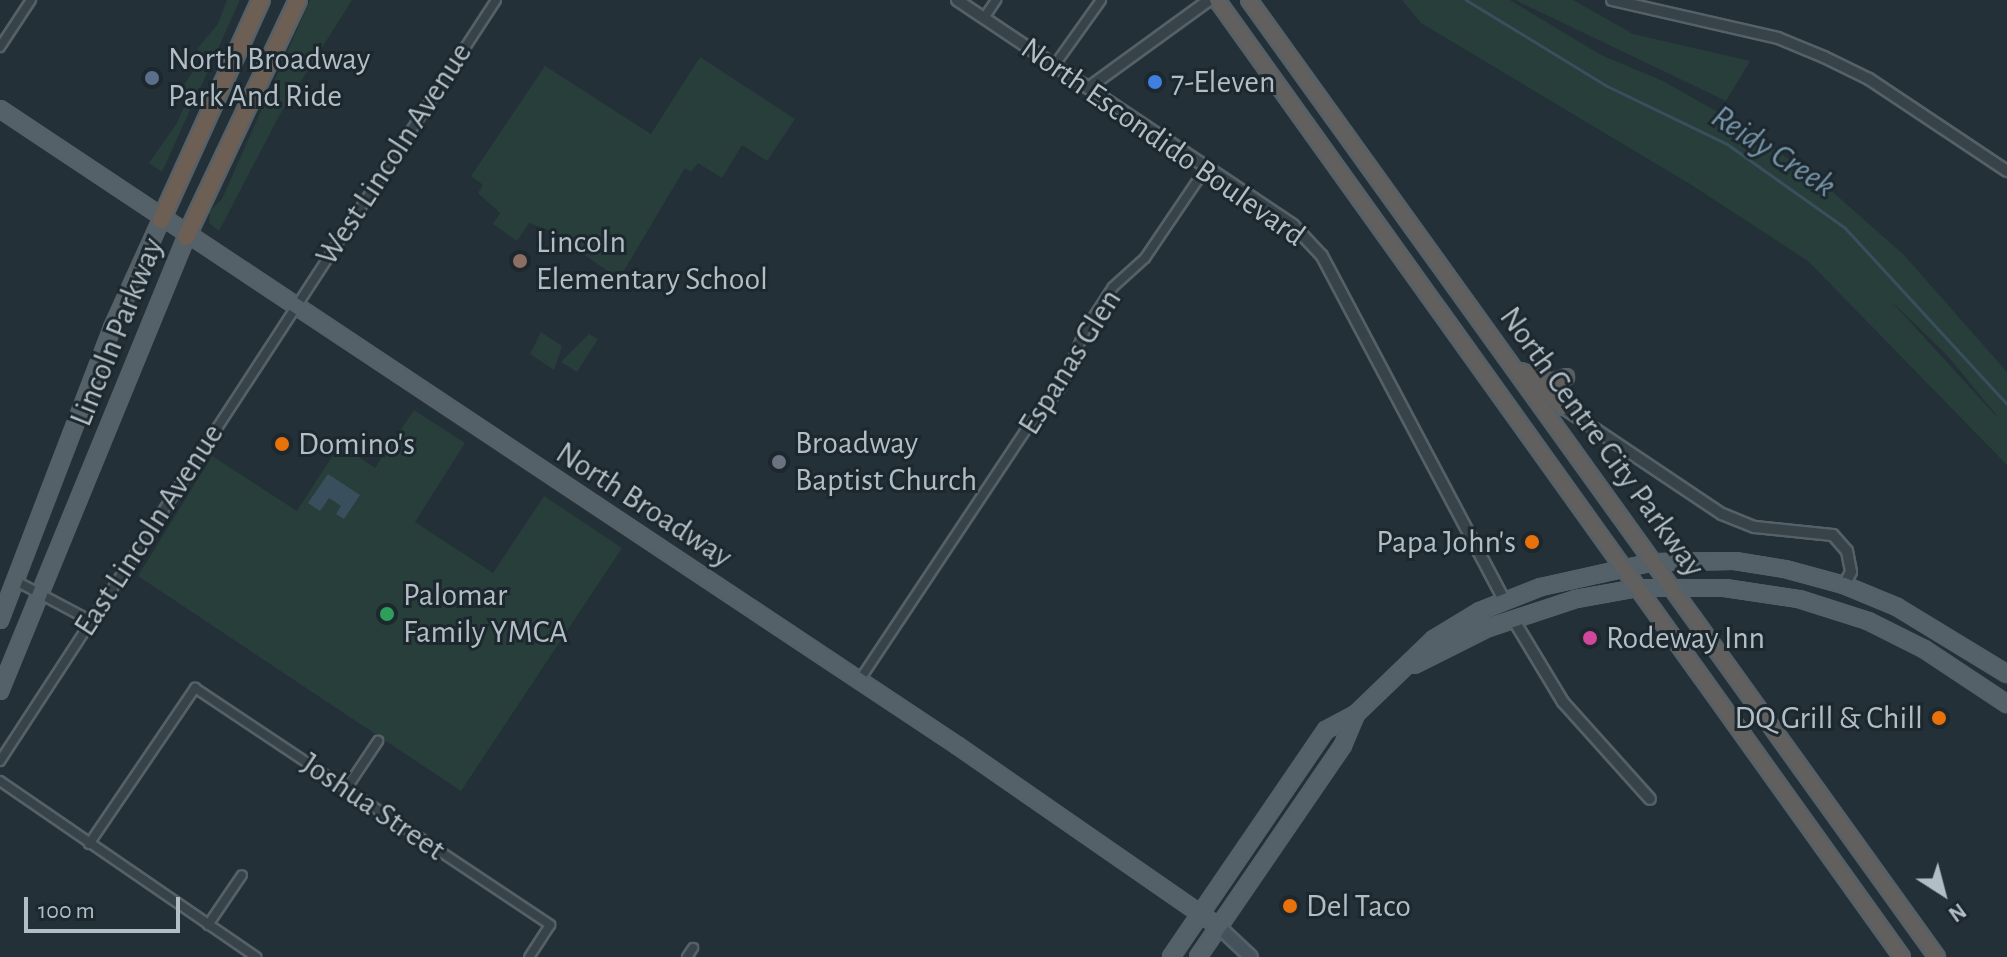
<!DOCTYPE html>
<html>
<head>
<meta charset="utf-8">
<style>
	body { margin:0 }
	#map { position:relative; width:2007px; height:957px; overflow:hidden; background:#243038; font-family:"Alegreya Sans",sans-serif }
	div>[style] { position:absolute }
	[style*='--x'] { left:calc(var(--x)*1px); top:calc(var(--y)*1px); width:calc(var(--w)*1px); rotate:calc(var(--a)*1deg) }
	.green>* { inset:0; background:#283e3a }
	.water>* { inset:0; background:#394f5e }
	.stream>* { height:3px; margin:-1.5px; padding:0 1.5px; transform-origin:1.5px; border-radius:1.5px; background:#394f5e }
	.roads { filter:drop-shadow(2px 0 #556067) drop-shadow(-2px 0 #556067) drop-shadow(0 2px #556067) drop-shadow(0 -2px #556067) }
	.minor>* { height:8px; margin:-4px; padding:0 4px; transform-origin:4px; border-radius:4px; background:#374249 }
	.tertiary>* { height:10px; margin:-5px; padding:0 5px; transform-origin:5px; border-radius:5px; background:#374249 }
	.secondary>* { height:12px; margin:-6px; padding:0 6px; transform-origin:6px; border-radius:6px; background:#45525c }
	.primary>* { height:14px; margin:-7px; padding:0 7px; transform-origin:7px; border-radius:7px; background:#556169 }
	.trunk>* { height:14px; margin:-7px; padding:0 7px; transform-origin:7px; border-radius:7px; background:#62605f }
	.motorway>* { height:16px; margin:-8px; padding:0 8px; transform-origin:8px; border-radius:8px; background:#6e5f55 }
	.dots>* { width:22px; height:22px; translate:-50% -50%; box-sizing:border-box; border:4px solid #1c272e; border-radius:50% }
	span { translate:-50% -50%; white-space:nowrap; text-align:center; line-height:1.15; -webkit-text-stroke:6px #1c272e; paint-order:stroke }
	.poi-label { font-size:32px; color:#b2bdc5 }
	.left { translate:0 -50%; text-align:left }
	.right { translate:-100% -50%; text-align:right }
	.street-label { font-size:32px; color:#b2bdc5 }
	.water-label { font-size:34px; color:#7593a6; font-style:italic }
	.north { position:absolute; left:1903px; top:853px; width:80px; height:80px; -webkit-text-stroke:6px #1c272e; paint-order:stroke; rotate:144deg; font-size:22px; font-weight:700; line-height:32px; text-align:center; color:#b2bdc5 }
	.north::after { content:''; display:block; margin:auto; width:28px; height:36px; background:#b2bdc5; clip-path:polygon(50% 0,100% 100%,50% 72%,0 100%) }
	.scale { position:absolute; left:24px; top:897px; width:156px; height:36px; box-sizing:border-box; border:4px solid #b2bdc5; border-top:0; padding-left:10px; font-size:24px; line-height:28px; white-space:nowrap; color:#b2bdc5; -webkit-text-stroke:6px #1c272e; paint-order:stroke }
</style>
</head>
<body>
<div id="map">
	<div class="green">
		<div style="clip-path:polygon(227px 0,240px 0,162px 172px,149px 163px,177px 123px,190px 93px,182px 87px,205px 55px,197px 49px,218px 24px)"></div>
		<div style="clip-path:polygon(310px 0,352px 0,279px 116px,219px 231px,209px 223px,210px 211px,222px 199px)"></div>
		<div style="clip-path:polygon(evenodd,1402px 0,1510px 0,1601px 55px,1663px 81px,1744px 127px,1826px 186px,1904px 255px,2007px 372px,2007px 465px,1808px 261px,1690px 184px,1421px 23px,1402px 0,1890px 300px,1946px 354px,1998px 417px,1997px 417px,1890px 300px)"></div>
		<div style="clip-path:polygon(1515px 0,1573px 0,1633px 34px,1750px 61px,1726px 101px)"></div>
		<div style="clip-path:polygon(700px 57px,795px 119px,767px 161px,742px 145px,722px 178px,698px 163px,691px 172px,685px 168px,619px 279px,551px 231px,529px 223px,517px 241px,493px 224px,500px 213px,478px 193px,483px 185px,471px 176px,545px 66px,651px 134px)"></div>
		<div style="clip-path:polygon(541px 332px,562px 346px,554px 370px,530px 354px)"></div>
		<div style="clip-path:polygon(589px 334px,598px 339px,577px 372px,561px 362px)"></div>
		<div style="clip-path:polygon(414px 410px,465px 443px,415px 522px,493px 573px,544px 496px,622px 548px,461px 791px,138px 576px,212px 456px,297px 511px,340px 444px,375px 468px)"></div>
	</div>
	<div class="water">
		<div style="clip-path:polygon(328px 474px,360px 495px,344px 519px,336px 514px,341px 506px,329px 498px,320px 511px,308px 503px)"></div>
	</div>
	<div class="stream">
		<div style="--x:1466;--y:0;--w:165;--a:31.4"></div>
		<div style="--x:1607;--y:86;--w:133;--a:25.8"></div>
		<div style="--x:1727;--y:144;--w:145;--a:35.4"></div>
		<div style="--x:1845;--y:228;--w:239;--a:47.4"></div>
	</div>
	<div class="roads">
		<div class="minor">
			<div style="--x:984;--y:18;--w:22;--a:-56"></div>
			<div style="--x:0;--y:47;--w:56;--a:-56.6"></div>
			<div style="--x:1054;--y:66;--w:81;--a:-54.5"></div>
			<div style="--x:14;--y:580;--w:87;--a:28"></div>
			<div style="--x:859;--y:681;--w:304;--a:-56.4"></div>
			<div style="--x:1027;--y:428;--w:55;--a:-50.2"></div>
			<div style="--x:1062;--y:386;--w:61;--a:-67.7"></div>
			<div style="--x:1085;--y:330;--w:51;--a:-56.9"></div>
			<div style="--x:1113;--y:287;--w:43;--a:-42.2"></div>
			<div style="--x:1145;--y:258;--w:109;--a:-55.9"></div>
			<div style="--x:0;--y:761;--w:908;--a:-56.9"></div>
			<div style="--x:0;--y:781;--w:311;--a:34.5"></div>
			<div style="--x:346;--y:789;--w:58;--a:-56.3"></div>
			<div style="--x:89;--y:844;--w:189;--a:-55.8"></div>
			<div style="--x:195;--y:688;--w:427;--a:33.7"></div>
			<div style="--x:550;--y:925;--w:38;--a:123"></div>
			<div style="--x:208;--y:925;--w:60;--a:-55.8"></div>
			<div style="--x:687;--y:957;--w:11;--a:-56"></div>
		</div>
		<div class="tertiary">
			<div style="--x:957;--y:0;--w:404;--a:33.8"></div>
			<div style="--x:1293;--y:225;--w:42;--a:46.9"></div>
			<div style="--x:1322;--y:256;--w:389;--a:62.1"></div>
			<div style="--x:1612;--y:0;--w:170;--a:12.9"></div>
			<div style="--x:1778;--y:38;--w:50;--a:22.4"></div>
			<div style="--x:1824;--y:57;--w:50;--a:26.1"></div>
			<div style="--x:1869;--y:79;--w:166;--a:33.7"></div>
			<div style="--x:1088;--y:88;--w:150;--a:-36"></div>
			<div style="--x:1562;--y:407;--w:192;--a:33.8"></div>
			<div style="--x:1722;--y:514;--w:35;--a:22"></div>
			<div style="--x:1755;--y:527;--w:78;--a:5.9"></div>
			<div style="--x:1833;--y:535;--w:21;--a:49"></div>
			<div style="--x:1847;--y:551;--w:21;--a:79"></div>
			<div style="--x:1851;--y:572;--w:15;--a:118"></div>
			<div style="--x:1513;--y:619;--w:97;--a:58.9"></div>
			<div style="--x:1563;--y:702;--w:130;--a:48.1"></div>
		</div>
		<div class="secondary">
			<div style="--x:1218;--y:926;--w:45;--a:43.2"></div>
		</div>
		<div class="primary">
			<div style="--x:0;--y:109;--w:1150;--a:33.62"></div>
			<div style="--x:958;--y:746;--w:316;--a:34.7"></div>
			<div style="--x:0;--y:620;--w:313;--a:-69"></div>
			<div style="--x:112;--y:328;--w:119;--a:-65.6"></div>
			<div style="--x:1414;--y:665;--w:83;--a:-26.6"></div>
			<div style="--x:1488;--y:628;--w:93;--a:-18.2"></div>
			<div style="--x:1576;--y:599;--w:63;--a:-10.1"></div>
			<div style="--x:1638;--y:588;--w:87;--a:0"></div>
			<div style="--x:1725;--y:588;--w:75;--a:8.5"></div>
			<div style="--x:1799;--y:599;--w:72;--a:17.7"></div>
			<div style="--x:1868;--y:621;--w:63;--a:26.6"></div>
			<div style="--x:1924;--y:649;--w:100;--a:33.5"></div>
			<div style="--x:0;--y:691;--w:491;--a:-67.7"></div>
			<div style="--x:1171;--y:957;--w:275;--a:-55.7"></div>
			<div style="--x:1326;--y:730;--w:34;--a:-28"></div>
			<div style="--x:1356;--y:714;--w:108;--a:-43.9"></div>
			<div style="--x:1434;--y:639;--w:54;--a:-31.3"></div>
			<div style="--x:1480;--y:611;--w:66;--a:-21.5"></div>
			<div style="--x:1541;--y:587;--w:116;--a:-12.5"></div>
			<div style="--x:1654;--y:562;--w:81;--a:-0.7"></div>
			<div style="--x:1735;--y:561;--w:51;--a:9.1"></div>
			<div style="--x:1785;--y:569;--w:61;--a:15.2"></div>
			<div style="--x:1844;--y:585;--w:57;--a:22.5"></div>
			<div style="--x:1897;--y:607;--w:129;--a:31.3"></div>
			<div style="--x:1198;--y:957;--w:257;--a:-55.6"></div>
			<div style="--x:1343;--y:745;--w:34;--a:-67"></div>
		</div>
		<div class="trunk">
			<div style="--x:1217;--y:0;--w:1177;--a:54.41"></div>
			<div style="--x:1249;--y:0;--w:1179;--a:54.29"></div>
			<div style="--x:1521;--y:371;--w:32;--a:20"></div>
			<div style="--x:1551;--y:382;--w:16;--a:-18"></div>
			<div style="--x:1535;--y:378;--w:40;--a:47"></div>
		</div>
		<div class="motorway">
			<div style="--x:161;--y:220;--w:242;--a:-65.6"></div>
			<div style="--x:186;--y:237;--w:262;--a:-64.7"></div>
		</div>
	</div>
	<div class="dots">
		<div style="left:152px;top:78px;background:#5c6f8a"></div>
		<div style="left:1155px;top:82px;background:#3f7fe0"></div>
		<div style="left:520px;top:261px;background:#8d6e63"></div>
		<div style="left:282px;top:444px;background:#e8710a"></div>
		<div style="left:779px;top:462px;background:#6b7280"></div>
		<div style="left:1532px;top:542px;background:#e8710a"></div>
		<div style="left:387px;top:614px;background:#2e9e5b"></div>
		<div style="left:1590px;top:638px;background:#d1479c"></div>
		<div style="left:1939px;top:718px;background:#e8710a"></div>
		<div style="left:1290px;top:906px;background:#e8710a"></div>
	</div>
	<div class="poi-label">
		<span class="left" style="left:168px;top:78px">North Broadway<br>Park And Ride</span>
		<span class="left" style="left:1171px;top:82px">7-Eleven</span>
		<span class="left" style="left:536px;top:261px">Lincoln<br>Elementary School</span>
		<span class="left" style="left:298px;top:444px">Domino's</span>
		<span class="left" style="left:795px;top:462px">Broadway<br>Baptist Church</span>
		<span class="right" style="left:1516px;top:542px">Papa John's</span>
		<span class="left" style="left:403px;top:614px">Palomar<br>Family YMCA</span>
		<span class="left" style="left:1606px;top:638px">Rodeway Inn</span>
		<span class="right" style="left:1923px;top:718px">DQ Grill &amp; Chill</span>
		<span class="left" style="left:1306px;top:906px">Del Taco</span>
	</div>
	<div class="street-label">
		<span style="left:1163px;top:142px;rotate:35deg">North Escondido Boulevard</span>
		<span style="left:394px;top:154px;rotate:-57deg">West Lincoln Avenue</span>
		<span style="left:117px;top:332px;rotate:-68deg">Lincoln Parkway</span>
		<span style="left:1070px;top:362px;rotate:-58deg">Espanas Glen</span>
		<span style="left:1602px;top:442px;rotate:54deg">North Centre City Parkway</span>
		<span style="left:644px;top:505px;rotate:33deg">North Broadway</span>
		<span style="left:149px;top:530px;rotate:-57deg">East Lincoln Avenue</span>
		<span style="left:373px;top:807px;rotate:34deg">Joshua Street</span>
	</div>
	<div class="water-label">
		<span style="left:1773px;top:152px;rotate:33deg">Reidy Creek</span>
	</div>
	<div class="north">N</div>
	<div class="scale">100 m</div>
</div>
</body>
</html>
